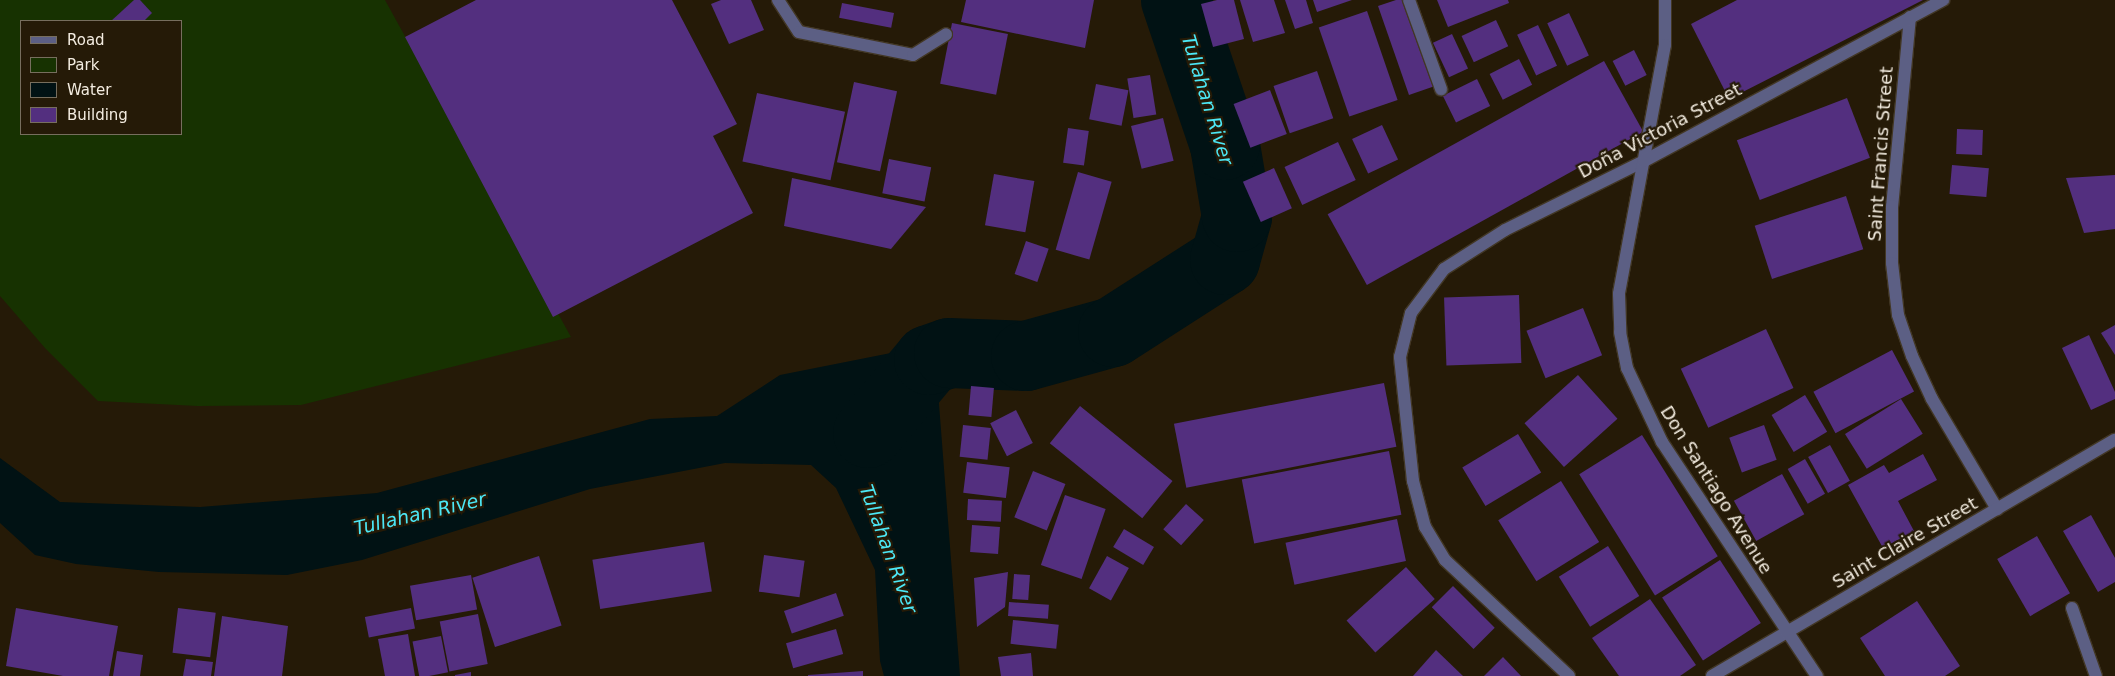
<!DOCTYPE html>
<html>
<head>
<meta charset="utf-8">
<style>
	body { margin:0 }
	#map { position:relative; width:2115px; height:676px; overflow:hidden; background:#251a07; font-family:"DejaVu Sans",sans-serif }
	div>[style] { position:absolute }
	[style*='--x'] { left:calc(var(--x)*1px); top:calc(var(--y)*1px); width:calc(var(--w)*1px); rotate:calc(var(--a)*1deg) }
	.green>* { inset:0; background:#173201 }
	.water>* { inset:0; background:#011214 }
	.river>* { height:70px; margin:-35px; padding:0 35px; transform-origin:35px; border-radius:35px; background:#011214 }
	.building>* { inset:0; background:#532f7f; transform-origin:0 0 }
	.roads { filter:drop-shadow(1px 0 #423725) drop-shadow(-1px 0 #423725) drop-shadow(0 1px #423725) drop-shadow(0 -1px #423725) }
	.service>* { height:12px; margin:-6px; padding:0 6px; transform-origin:6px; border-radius:6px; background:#5c5f84 }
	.pedestrian>* { height:12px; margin:-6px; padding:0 6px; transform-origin:6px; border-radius:6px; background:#5c5f84 }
	.minor>* { height:12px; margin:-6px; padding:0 6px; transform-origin:6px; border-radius:6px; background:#5c5f84 }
	.tertiary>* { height:12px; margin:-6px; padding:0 6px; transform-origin:6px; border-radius:6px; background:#5c5f84 }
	span { translate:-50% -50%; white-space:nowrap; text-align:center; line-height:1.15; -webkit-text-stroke:4.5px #251a07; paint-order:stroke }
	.street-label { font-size:18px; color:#f3ece0 }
	.water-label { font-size:19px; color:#4ce7f5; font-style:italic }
	.legend { position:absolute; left:20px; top:20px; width:162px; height:115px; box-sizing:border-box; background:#251a07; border:1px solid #776e5e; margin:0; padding:6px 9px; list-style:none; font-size:15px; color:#f3ece0 }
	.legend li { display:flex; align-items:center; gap:10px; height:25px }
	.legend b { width:25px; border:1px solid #776e5e }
</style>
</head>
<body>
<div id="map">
	<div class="green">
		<div style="clip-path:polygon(evenodd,0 0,385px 0,571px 337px,301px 405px,198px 406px,98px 401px,45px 348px,0 296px,0 0,21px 21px,181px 21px,181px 134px,21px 134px,21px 21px)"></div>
	</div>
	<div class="water">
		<div style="clip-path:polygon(906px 350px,929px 360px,938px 391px,960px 676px,884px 676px,880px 661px,875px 570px,836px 488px,811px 465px,725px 463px,590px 489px,362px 560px,287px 575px,159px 572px,76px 564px,35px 555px,0 523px,0 458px,60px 502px,200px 507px,377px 493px,650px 419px,717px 416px,780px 375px)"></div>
	</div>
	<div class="river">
		<div style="--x:868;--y:433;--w:95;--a:-50.1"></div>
		<div style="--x:929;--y:360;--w:21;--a:-19"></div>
		<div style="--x:949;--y:353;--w:77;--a:2.2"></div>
		<div style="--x:1026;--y:356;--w:90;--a:-15.4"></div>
		<div style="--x:1113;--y:332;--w:133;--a:-32.7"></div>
		<div style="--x:1225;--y:260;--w:45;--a:-74.4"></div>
		<div style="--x:1237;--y:217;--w:73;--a:-99.5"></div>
		<div style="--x:1225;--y:145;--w:153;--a:-108.7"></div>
	</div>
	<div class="building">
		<div style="clip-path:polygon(134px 0,140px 0,152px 13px,144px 21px,111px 21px)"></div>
		<div style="clip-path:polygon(476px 0,672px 0,737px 124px,713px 136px,753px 213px,553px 317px,405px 37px)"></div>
		<div style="clip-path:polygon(721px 0,751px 0,764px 30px,729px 44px,711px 4px)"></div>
		<div style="clip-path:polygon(966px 0,1094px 0,1085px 48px,961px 22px)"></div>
		<div style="clip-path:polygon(1217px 0,1234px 0,1244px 39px,1213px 47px,1201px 4px)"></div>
		<div style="clip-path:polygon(1240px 0,1274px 0,1285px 33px,1253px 42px)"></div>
		<div style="clip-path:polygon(1285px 0,1306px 0,1313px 23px,1295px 29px)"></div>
		<div style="clip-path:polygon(1313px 0,1352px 0,1317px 12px)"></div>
		<div style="clip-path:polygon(1396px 0,1405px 0,1435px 86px,1409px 95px,1378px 6px)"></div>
		<div style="clip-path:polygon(1437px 0,1508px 0,1509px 3px,1448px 27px)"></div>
		<div style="clip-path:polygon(1737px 0,1923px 0,1729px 99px,1691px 24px)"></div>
		<div style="left:842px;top:3px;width:53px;height:15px;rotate:11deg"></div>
		<div style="left:1367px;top:11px;width:94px;height:51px;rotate:71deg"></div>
		<div style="left:1569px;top:13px;width:47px;height:24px;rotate:65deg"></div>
		<div style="left:1496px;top:20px;width:29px;height:38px;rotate:65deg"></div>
		<div style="left:952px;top:23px;width:57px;height:62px;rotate:11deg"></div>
		<div style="left:1538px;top:25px;width:45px;height:23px;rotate:65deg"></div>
		<div style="left:1452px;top:34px;width:38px;height:21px;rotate:65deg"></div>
		<div style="left:1634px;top:50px;width:28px;height:24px;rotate:63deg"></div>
		<div style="left:1519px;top:59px;width:29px;height:33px;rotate:63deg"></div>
		<div style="left:1604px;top:61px;width:81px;height:316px;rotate:61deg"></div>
		<div style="left:1317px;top:71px;width:50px;height:46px;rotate:71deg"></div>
		<div style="left:1150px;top:75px;width:40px;height:23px;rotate:81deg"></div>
		<div style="left:1477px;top:79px;width:30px;height:38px;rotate:64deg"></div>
		<div style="left:854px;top:82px;width:44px;height:82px;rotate:12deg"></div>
		<div style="left:1096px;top:84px;width:33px;height:36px;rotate:11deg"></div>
		<div style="left:1270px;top:90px;width:47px;height:39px;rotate:69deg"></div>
		<div style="left:757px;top:93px;width:90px;height:70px;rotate:12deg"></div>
		<div style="left:1847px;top:98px;width:64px;height:118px;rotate:69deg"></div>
		<div style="left:1163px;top:118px;width:44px;height:33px;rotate:76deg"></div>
		<div style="left:1382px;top:125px;width:38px;height:33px;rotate:65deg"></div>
		<div style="left:1068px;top:128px;width:21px;height:35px;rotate:8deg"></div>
		<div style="left:1957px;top:129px;width:26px;height:25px;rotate:2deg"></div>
		<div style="left:1338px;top:142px;width:42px;height:59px;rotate:65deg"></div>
		<div style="left:889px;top:159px;width:43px;height:35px;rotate:11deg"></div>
		<div style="left:1952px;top:165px;width:37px;height:29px;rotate:5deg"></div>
		<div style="left:1274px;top:168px;width:44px;height:34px;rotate:66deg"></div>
		<div style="left:1078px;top:172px;width:35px;height:81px;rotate:16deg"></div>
		<div style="left:994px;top:174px;width:41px;height:52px;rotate:10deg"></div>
		<div style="clip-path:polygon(2115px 175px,2115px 229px,2084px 233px,2066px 178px)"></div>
		<div style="clip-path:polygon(792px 178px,926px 207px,891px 249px,784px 226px)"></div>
		<div style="left:1846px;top:196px;width:56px;height:96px;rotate:72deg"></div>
		<div style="left:1026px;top:241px;width:24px;height:35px;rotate:19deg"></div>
		<div style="left:1519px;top:295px;width:68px;height:75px;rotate:88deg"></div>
		<div style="left:1583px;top:308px;width:51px;height:61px;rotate:68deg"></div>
		<div style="clip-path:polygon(2115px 325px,2115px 355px,2101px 333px)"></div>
		<div style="left:1766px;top:329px;width:65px;height:94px;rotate:65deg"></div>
		<div style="clip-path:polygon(2089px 335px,2115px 392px,2115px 399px,2091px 410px,2062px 348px)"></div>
		<div style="left:1892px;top:350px;width:47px;height:89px;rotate:62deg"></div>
		<div style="left:1578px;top:375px;width:59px;height:72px;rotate:48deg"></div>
		<div style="left:1384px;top:383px;width:65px;height:214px;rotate:79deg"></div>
		<div style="left:971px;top:386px;width:23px;height:29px;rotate:5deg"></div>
		<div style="left:1805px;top:395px;width:43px;height:39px;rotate:59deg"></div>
		<div style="left:1901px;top:399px;width:41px;height:66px;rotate:58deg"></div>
		<div style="left:1080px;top:406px;width:119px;height:48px;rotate:39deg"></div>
		<div style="left:1016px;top:410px;width:37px;height:29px;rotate:63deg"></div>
		<div style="left:963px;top:425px;width:28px;height:32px;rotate:6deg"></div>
		<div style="left:1764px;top:425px;width:37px;height:37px;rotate:70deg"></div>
		<div style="left:1518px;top:434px;width:45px;height:65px;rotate:59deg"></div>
		<div style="left:1642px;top:435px;width:143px;height:74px;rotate:58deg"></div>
		<div style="left:1830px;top:445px;width:41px;height:25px;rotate:61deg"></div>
		<div style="left:1389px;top:451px;width:65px;height:150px;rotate:79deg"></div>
		<div style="clip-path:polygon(1923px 454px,1937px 480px,1898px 501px,1914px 531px,1883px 548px,1848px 485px,1884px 465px,1889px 473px)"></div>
		<div style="left:1805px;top:459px;width:40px;height:20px;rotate:60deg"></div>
		<div style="left:967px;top:462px;width:43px;height:31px;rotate:7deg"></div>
		<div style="left:1033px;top:471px;width:35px;height:50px;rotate:22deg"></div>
		<div style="left:1782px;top:474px;width:46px;height:55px;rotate:61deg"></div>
		<div style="left:1561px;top:481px;width:72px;height:74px;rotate:58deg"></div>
		<div style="left:1065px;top:495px;width:43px;height:74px;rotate:19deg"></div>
		<div style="left:968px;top:499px;width:34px;height:21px;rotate:3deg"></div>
		<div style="left:1186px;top:504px;width:24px;height:34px;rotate:42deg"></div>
		<div style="clip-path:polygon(2091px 515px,2115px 558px,2115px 582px,2098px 592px,2063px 531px)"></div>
		<div style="left:1397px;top:519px;width:43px;height:114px;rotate:78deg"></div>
		<div style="left:972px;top:525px;width:28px;height:27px;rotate:4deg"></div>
		<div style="left:1124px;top:529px;width:35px;height:21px;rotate:31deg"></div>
		<div style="left:2037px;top:536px;width:66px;height:46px;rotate:60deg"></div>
		<div style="left:704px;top:542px;width:50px;height:113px;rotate:81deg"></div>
		<div style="left:1608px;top:546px;width:59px;height:58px;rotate:58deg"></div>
		<div style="left:764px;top:555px;width:41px;height:37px;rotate:8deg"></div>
		<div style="left:539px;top:556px;width:73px;height:70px;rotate:72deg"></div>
		<div style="left:1107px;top:556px;width:25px;height:37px;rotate:29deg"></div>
		<div style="left:1720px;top:560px;width:75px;height:69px;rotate:57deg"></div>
		<div style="left:1406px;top:567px;width:43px;height:80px;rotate:48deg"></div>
		<div style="clip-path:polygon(1008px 572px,1005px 607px,977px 627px,974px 578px)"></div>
		<div style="left:1014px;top:574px;width:16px;height:25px;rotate:4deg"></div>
		<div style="left:471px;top:575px;width:35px;height:62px;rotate:80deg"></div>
		<div style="left:1453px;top:586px;width:59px;height:30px;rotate:45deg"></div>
		<div style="left:836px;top:593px;width:24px;height:55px;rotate:71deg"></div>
		<div style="clip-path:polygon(1650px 599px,1696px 665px,1680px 676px,1619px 676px,1592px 638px)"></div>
		<div style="clip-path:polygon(1917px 601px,1960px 666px,1945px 676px,1885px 676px,1860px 638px)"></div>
		<div style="left:1009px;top:602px;width:40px;height:14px;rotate:4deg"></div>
		<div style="clip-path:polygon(16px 608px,118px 626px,109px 676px,63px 676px,6px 666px)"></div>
		<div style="left:178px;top:608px;width:38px;height:45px;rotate:7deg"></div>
		<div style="left:411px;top:608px;width:21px;height:47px;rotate:79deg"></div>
		<div style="left:478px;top:614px;width:51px;height:39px;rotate:79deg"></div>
		<div style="clip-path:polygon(222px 616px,288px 626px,282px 676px,214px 676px)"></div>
		<div style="left:1013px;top:620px;width:46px;height:24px;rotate:6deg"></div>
		<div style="left:836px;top:629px;width:26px;height:52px;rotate:74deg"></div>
		<div style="clip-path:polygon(408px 634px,415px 676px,385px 676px,378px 639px)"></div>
		<div style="left:441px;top:636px;width:37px;height:29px;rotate:79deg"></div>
		<div style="clip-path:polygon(1436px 650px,1463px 676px,1413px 676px)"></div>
		<div style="clip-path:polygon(117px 651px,143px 655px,140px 676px,113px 676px)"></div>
		<div style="clip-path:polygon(1031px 653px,1033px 676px,1001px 676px,998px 657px)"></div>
		<div style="clip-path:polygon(1503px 657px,1521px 676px,1484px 676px)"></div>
		<div style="clip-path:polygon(186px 659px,213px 662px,211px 676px,183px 676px)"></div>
		<div style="clip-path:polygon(863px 671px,863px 676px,808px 676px,808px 675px)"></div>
		<div style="clip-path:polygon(471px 672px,471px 676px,455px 676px,455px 675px)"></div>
	</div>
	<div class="roads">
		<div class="service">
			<div style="--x:778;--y:0;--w:38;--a:57"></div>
			<div style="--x:799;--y:32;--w:116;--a:11.4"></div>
			<div style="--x:913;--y:55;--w:39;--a:-32"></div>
		</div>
		<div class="pedestrian">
			<div style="--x:1409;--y:0;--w:95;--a:70.2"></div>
		</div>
		<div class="minor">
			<div style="--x:1910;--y:17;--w:190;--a:95.4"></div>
			<div style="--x:1892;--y:206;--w:57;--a:90"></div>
			<div style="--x:1892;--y:263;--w:52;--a:83.4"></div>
			<div style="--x:1898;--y:315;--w:43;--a:71.1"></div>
			<div style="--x:1912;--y:356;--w:47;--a:65.1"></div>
			<div style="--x:1932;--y:399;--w:128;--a:59.4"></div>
			<div style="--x:2072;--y:608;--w:72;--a:70.6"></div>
			<div style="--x:1569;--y:676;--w:170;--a:-136.9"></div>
			<div style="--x:1445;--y:560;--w:39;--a:-121"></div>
			<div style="--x:1425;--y:527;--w:48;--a:-104.6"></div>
			<div style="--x:1413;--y:481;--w:125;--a:-96"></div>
			<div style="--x:1400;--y:357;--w:45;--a:-76"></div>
			<div style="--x:1411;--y:313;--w:55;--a:-53.1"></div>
			<div style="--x:1444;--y:269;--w:72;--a:-32.6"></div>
			<div style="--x:1505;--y:230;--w:155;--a:-26.4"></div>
			<div style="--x:1712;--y:676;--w:467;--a:-30.4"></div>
		</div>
		<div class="tertiary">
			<div style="--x:1665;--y:0;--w:45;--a:90"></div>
			<div style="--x:1665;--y:45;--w:253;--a:100.5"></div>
			<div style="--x:1619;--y:294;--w:38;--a:88"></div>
			<div style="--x:1620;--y:332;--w:37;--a:79"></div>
			<div style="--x:1627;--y:368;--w:82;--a:64.7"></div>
			<div style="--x:1662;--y:442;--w:281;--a:56.5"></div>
			<div style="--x:1644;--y:161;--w:340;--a:-28.3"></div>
		</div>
	</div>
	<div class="street-label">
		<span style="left:1660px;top:131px;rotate:-28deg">Doña Victoria Street</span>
		<span style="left:1881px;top:154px;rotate:-86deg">Saint Francis Street</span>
		<span style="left:1716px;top:490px;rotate:58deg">Don Santiago Avenue</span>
		<span style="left:1905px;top:543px;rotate:-30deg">Saint Claire Street</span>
	</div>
	<div class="water-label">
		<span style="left:1207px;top:100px;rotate:73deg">Tullahan River</span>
		<span style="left:420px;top:514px;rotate:-13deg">Tullahan River</span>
		<span style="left:888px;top:549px;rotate:70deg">Tullahan River</span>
	</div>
	<ul class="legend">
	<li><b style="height:6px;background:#5c5f84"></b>Road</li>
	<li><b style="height:14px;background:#173201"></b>Park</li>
	<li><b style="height:14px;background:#011214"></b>Water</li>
	<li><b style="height:14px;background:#532f7f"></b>Building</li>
	</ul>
</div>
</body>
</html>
